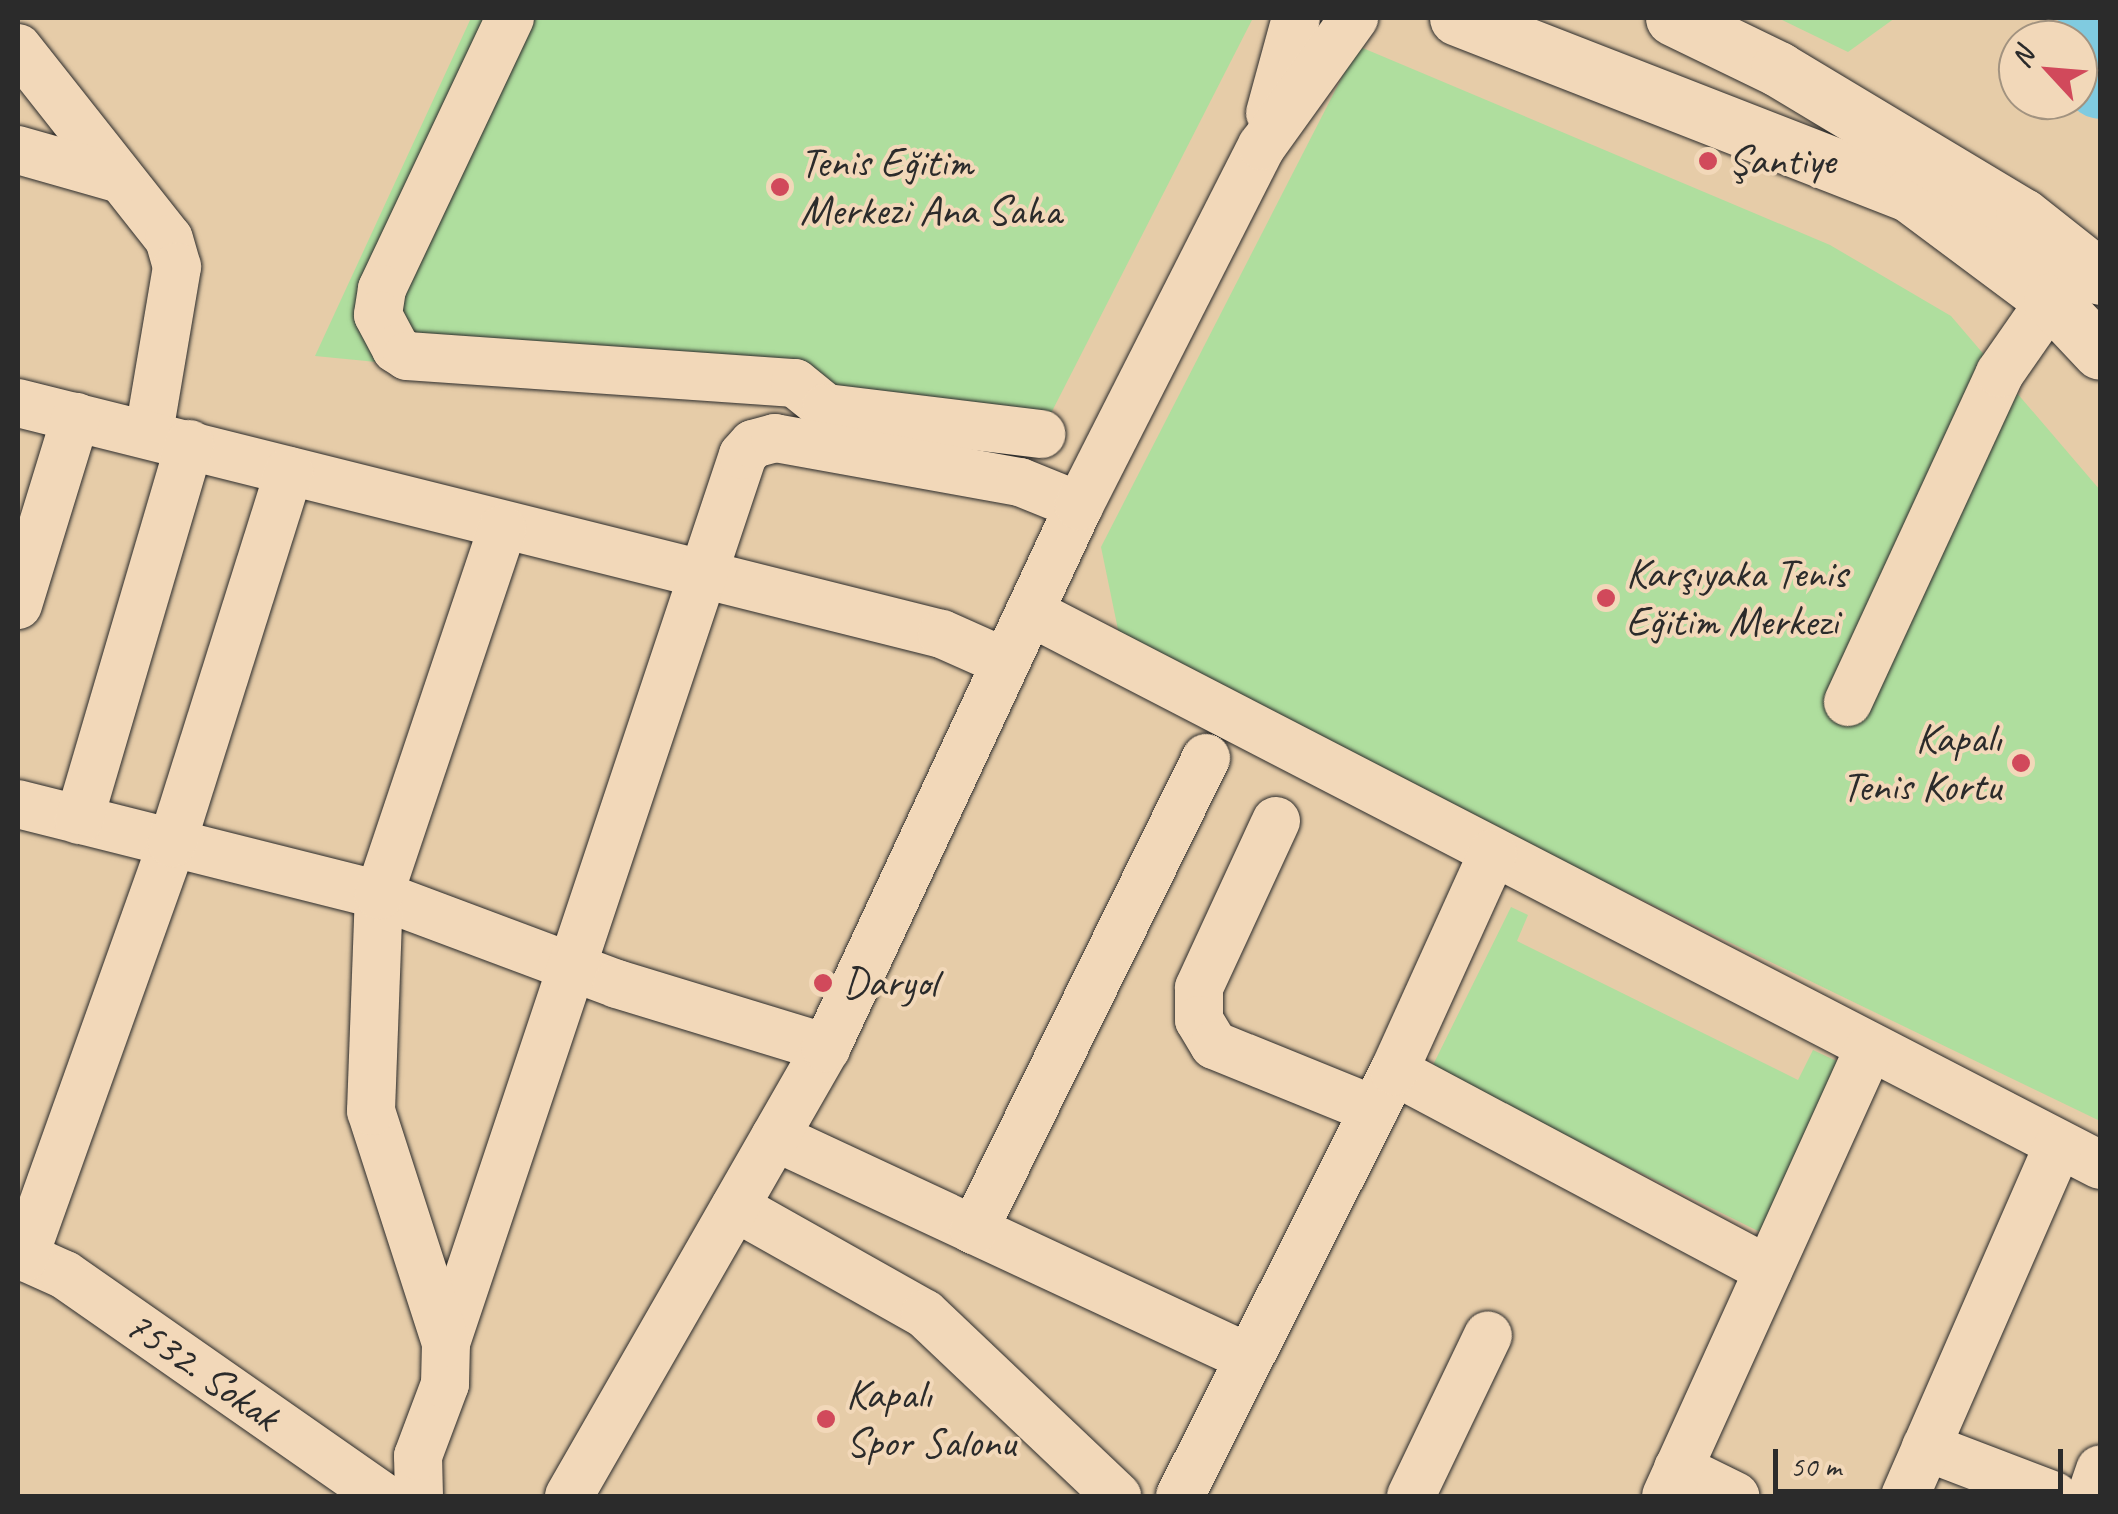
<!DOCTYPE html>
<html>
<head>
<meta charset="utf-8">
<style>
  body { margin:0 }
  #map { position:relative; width:2118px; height:1514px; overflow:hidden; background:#e6cca8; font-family:Caveat,sans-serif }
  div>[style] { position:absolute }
  .green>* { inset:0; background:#afde9e }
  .river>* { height:70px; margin:-35px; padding:0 35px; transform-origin:35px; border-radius:35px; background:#80cbe0 }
  .roads { filter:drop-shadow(0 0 2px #2b2b2b) drop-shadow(0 0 2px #2b2b2b) }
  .minor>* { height:48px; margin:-24px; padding:0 24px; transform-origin:24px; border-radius:24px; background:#f2d8b9 }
  .major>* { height:55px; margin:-27.5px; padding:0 27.5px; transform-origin:27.5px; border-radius:27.5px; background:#f2d8b9 }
  .dots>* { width:28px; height:28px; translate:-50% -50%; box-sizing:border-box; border:5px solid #f2d8b9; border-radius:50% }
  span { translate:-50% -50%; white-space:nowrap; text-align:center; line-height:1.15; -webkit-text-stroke:8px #f2d8b9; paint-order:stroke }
  .poi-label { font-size:42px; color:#2b2b2b }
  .left { translate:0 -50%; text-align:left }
  .right { translate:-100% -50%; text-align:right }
  .street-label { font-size:42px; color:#2b2b2b }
  .frame { position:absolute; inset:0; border:20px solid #2b2b2b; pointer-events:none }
  .north { position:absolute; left:1998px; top:20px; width:100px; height:100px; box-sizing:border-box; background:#f2d8b9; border:2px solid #a29380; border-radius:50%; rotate:296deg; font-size:28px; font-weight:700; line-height:40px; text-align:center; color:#2b2b2b }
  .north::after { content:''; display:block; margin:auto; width:35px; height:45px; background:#d1495b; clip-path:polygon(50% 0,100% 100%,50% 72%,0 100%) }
  .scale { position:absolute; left:1773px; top:1449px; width:290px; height:45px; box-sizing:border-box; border:5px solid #2b2b2b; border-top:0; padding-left:12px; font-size:30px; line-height:35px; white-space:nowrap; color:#2b2b2b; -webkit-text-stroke:8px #f2d8b9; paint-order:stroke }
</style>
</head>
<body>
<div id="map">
  <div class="green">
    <div style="clip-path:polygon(471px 18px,1253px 18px,1044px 427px,315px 356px)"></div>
    <div style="clip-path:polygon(1778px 18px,1895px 18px,1848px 52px)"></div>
    <div style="clip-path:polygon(1358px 46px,1830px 245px,1951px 316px,2100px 490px,2100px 1121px,1122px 649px,1101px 547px)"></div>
    <div style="clip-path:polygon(1511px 907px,1528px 915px,1517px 941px,1798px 1080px,1813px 1050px,1843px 1064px,1760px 1232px,1431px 1069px)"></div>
  </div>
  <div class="river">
    <div style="left:2078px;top:49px;width:41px;rotate:57.8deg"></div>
  </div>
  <div class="roads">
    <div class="minor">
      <div style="left:510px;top:18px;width:300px;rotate:115.3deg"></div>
      <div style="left:382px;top:289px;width:26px;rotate:99deg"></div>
      <div style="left:378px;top:315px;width:38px;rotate:62deg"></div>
      <div style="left:396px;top:349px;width:13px;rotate:32deg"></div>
      <div style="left:407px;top:356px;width:389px;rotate:4deg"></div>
      <div style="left:795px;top:383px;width:40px;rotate:39deg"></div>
      <div style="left:826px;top:408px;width:217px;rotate:6.9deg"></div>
      <div style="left:18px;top:48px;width:243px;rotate:51.7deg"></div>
      <div style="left:169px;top:239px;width:29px;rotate:74deg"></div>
      <div style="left:177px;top:267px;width:168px;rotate:99.6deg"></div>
      <div style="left:1270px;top:113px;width:98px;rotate:-74.7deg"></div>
      <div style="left:18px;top:150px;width:106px;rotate:15.9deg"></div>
      <div style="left:18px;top:403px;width:952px;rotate:14.04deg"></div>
      <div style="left:942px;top:634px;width:69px;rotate:24deg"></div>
      <div style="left:18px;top:605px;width:197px;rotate:-72.9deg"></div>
      <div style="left:1030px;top:612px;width:1204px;rotate:27.33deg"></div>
      <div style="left:1848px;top:702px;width:362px;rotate:-65.2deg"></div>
      <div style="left:2000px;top:373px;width:89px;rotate:-55.1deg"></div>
      <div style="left:18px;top:804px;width:372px;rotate:14.1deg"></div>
      <div style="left:379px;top:895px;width:254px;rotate:20.5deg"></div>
      <div style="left:617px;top:984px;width:219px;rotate:17deg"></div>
      <div style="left:79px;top:820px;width:392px;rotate:-73.6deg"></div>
      <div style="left:1276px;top:821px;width:184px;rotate:114.8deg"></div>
      <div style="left:1199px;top:988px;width:32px;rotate:90deg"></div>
      <div style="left:1199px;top:1020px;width:29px;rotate:59deg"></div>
      <div style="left:1214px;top:1045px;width:173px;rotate:22.1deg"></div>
      <div style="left:1394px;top:1071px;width:424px;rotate:28deg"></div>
      <div style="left:775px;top:1137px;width:523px;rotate:25deg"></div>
      <div style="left:735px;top:1207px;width:218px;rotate:29.4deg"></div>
      <div style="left:925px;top:1314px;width:265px;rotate:43.5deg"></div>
      <div style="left:974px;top:1230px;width:526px;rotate:-63.82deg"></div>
      <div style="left:18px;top:1254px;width:51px;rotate:24.1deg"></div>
      <div style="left:65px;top:1275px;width:386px;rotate:34.9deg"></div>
      <div style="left:24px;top:1257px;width:440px;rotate:-70.3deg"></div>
      <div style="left:172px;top:843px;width:390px;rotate:-72.5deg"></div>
      <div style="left:446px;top:1343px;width:936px;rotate:-71.51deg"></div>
      <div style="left:743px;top:455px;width:15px;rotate:-48deg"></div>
      <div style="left:753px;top:444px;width:23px;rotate:-15deg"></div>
      <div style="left:775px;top:438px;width:249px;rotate:10.2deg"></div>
      <div style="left:1020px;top:482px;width:64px;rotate:22.1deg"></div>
      <div style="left:1926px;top:1447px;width:137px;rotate:20.9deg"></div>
      <div style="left:1678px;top:1468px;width:64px;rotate:26.2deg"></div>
      <div style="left:419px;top:1496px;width:40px;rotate:-91.4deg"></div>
      <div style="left:418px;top:1456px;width:77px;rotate:-69.4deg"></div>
      <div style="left:445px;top:1384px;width:41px;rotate:-88.6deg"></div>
      <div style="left:446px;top:1343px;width:244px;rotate:-107.9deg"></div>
      <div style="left:371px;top:1111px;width:216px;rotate:-87.9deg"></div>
      <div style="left:379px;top:895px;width:386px;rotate:-71.4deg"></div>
      <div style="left:569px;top:1496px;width:516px;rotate:-60.16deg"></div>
      <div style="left:826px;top:1048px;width:598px;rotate:-64.98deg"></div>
      <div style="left:1079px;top:506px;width:404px;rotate:-63.1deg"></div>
      <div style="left:1262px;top:146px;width:158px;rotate:-54.3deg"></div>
      <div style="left:1180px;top:1496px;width:476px;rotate:-63.3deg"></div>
      <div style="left:1394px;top:1071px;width:239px;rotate:-65.6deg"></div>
      <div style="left:1411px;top:1496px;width:178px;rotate:-64.4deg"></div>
      <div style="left:1666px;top:1496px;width:490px;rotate:-65.6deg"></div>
      <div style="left:1905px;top:1496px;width:380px;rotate:-66.4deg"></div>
      <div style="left:2091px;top:1496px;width:28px;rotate:-71deg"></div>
    </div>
    <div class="major">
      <div style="left:1457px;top:18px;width:486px;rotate:21.3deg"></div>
      <div style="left:1910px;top:195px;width:176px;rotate:36.7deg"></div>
      <div style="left:2051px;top:300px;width:71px;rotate:46.7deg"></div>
      <div style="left:1673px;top:18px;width:117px;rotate:25.9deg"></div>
      <div style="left:1778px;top:69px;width:286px;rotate:31deg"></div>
      <div style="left:2023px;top:216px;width:98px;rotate:38.4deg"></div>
    </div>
  </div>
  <div class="dots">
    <div style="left:1708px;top:161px;background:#d1495b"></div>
    <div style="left:780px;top:187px;background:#d1495b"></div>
    <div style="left:1606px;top:598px;background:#d1495b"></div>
    <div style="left:2021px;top:763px;background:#d1495b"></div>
    <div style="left:823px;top:983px;background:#d1495b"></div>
    <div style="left:826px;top:1419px;background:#d1495b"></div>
  </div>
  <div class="poi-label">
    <span class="left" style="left:1728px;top:161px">Şantiye</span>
    <span class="left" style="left:800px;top:187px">Tenis Eğitim<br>Merkezi Ana Saha</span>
    <span class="left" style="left:1626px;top:598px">Karşıyaka Tenis<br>Eğitim Merkezi</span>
    <span class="right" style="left:2001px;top:763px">Kapalı<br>Tenis Kortu</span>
    <span class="left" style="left:843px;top:983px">Daryol</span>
    <span class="left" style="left:846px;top:1419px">Kapalı<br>Spor Salonu</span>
  </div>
  <div class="street-label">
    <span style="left:202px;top:1371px;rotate:35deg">7532. Sokak</span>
  </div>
  <div class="frame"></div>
  <div class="north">N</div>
  <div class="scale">50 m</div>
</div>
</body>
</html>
